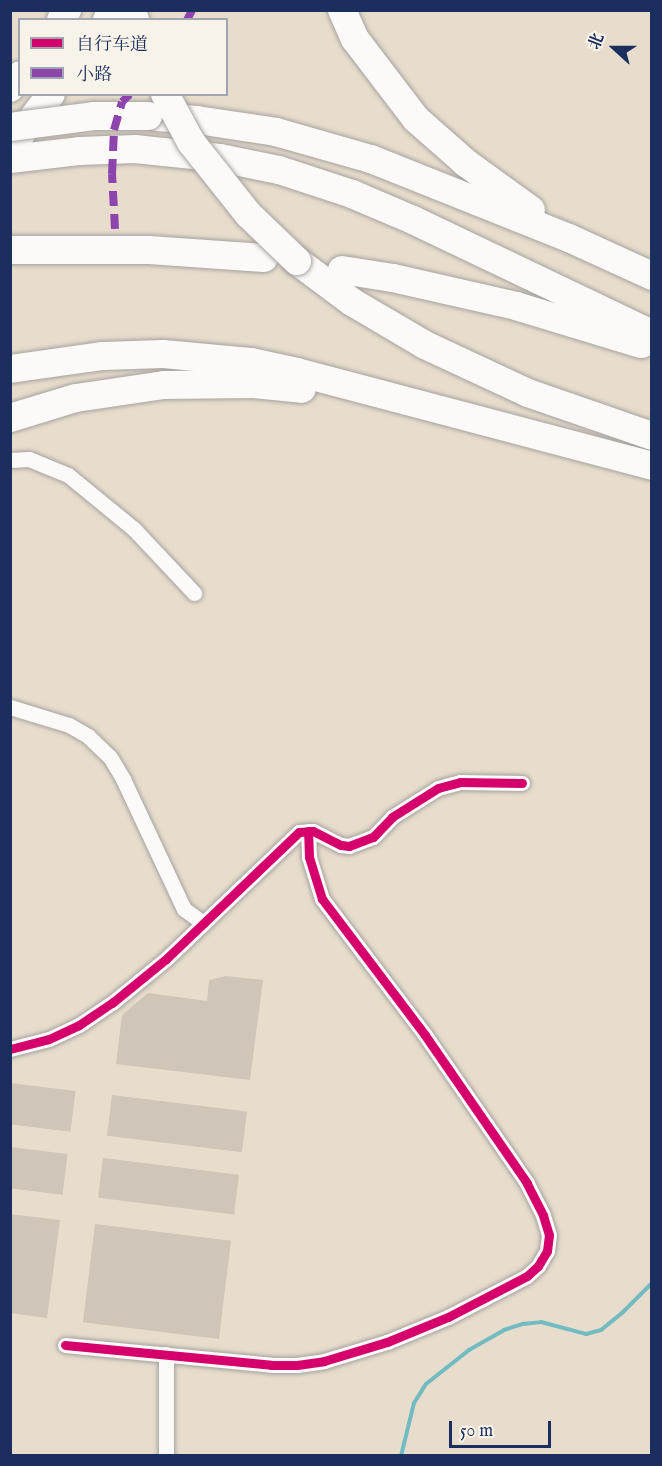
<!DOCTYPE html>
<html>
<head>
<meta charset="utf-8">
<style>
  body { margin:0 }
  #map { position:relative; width:662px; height:1466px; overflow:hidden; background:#e8ddcd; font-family:"IM FELL English","Noto Serif SC",serif }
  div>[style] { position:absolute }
  .stream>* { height:4px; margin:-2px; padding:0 2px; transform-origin:2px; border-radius:2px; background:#72bcc1 }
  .building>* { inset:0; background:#cfc5b8; transform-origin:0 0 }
  .roads { filter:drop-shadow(0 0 2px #a5a29f) drop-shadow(0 0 2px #a5a29f) }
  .street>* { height:15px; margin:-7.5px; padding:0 7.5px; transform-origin:7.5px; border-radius:7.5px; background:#fcfaf8 }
  .highway>* { height:28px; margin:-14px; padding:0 14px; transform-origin:14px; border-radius:14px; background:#fcfaf8 }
  .bridges { filter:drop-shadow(0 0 2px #a5a29f) drop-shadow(0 0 2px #a5a29f) }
  .highway-bridge>* { height:28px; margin:-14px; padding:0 14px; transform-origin:14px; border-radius:14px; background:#fcfaf8 }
  .quiet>* { height:8px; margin-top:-4px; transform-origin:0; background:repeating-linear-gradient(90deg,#8e44ad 0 15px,transparent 0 23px) }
  .cycleway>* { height:9px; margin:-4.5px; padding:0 4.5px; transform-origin:4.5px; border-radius:4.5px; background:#d6006c }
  span { translate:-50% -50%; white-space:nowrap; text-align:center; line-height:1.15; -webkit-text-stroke:4.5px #f7f3e8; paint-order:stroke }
  .frame { position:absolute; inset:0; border:12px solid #1b2f5e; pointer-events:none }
  .legend { position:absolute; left:18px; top:18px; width:210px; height:78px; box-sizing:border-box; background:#f7f3e8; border:2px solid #9fa5b1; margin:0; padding:8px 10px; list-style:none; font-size:18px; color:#1b2f5e }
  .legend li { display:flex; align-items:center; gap:12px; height:30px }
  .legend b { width:30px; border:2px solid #9fa5b1 }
  .north { position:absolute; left:584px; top:18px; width:60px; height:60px; -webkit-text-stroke:4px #f7f3e8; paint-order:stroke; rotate:291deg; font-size:16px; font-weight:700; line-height:24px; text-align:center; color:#1b2f5e }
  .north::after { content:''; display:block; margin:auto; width:21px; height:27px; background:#1b2f5e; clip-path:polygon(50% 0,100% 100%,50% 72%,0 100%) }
  .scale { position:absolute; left:449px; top:1421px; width:102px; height:27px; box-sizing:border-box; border:3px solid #1b2f5e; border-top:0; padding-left:8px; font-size:18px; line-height:21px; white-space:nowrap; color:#1b2f5e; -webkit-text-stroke:4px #f7f3e8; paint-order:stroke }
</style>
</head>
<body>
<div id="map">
  <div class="stream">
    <div style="left:401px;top:1456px;width:55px;rotate:-76.2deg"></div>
    <div style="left:414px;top:1403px;width:22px;rotate:-58deg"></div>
    <div style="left:426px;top:1384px;width:55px;rotate:-38.3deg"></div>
    <div style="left:469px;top:1350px;width:40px;rotate:-29.7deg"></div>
    <div style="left:504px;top:1330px;width:20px;rotate:-18deg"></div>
    <div style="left:523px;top:1324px;width:18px;rotate:-6deg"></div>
    <div style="left:541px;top:1322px;width:47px;rotate:14.9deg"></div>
    <div style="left:586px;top:1334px;width:16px;rotate:-15deg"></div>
    <div style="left:601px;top:1330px;width:28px;rotate:-39deg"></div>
    <div style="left:623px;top:1312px;width:41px;rotate:-45deg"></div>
  </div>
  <div class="building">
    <div style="clip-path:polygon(226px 976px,263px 980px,250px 1080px,116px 1064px,122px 1015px,148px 993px,207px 1001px,209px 980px)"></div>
    <div style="left:10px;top:1083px;width:66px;height:41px;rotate:7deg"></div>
    <div style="left:112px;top:1095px;width:136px;height:41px;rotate:7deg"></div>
    <div style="left:10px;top:1147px;width:58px;height:41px;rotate:7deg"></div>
    <div style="left:103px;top:1158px;width:137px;height:40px;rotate:7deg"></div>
    <div style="clip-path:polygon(10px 1214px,60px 1220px,47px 1318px,10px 1313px)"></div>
    <div style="left:95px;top:1224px;width:137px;height:99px;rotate:7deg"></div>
  </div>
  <div class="roads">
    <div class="street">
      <div style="left:10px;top:460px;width:19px;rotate:-3deg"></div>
      <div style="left:29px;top:459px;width:42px;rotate:22.3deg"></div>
      <div style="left:68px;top:475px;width:85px;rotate:39.3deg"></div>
      <div style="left:134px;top:529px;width:88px;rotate:46.8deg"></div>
      <div style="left:10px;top:707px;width:62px;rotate:17deg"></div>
      <div style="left:69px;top:725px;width:22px;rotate:30deg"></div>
      <div style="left:88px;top:736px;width:30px;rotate:44deg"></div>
      <div style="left:110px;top:757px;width:26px;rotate:59deg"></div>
      <div style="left:123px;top:779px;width:144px;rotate:64.9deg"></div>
      <div style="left:184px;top:909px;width:24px;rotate:36deg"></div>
      <div style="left:10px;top:1049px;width:40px;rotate:-14.4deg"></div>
      <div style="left:49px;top:1039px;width:33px;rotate:-25deg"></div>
      <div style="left:79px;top:1025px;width:40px;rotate:-34deg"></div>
      <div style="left:112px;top:1003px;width:70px;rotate:-39.2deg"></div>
      <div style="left:166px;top:959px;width:184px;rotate:-43.7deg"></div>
      <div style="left:299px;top:832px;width:14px;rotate:-4deg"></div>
      <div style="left:313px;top:831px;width:31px;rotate:27deg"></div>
      <div style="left:341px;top:845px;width:8px;rotate:7deg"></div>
      <div style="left:349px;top:846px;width:26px;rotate:-21deg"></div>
      <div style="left:373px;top:837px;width:28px;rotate:-46deg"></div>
      <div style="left:392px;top:817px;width:54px;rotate:-32.2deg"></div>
      <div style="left:438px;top:788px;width:23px;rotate:-15deg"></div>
      <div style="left:460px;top:782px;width:62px;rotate:0.9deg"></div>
      <div style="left:65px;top:1345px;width:207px;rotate:5.5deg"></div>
      <div style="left:271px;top:1365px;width:26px"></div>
      <div style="left:297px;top:1365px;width:27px;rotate:-8deg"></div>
      <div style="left:324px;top:1361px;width:66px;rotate:-16.8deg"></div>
      <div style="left:387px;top:1342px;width:66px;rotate:-22.3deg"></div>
      <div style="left:448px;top:1317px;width:89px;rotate:-27.4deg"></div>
      <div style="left:527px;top:1276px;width:15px;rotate:-42deg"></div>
      <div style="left:538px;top:1266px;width:17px;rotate:-59deg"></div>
      <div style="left:547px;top:1251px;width:16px;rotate:-83deg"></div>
      <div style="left:549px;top:1235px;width:21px;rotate:-107deg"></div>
      <div style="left:543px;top:1215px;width:36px;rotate:-117deg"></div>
      <div style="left:527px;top:1183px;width:180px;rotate:-124.6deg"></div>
      <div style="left:425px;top:1035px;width:171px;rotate:-127.1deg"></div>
      <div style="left:322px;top:899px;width:44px;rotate:-107.2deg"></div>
      <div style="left:309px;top:857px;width:26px;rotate:-92deg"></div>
      <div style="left:166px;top:1456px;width:102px;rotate:-90deg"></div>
    </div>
    <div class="highway">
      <div style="left:132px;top:10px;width:10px;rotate:73deg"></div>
      <div style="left:342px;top:10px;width:32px;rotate:66deg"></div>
      <div style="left:355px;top:39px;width:101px;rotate:52.7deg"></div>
      <div style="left:416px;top:119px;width:67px;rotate:41.3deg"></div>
      <div style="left:466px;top:163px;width:80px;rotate:35.9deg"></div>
      <div style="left:61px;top:20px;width:12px;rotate:-59deg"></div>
      <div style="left:107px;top:20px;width:12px;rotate:-59deg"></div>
      <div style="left:10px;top:88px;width:16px;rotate:-52deg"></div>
      <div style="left:157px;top:117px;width:40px;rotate:4.3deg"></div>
      <div style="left:197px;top:120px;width:80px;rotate:8.6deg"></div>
      <div style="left:276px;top:132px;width:99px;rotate:15.9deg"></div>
      <div style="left:371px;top:159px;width:213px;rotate:21.8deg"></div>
      <div style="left:569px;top:238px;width:91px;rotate:24.6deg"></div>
      <div style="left:17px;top:139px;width:56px;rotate:-52.9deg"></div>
      <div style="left:10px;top:159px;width:69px;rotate:-6.6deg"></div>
      <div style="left:79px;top:151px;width:56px;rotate:-2deg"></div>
      <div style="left:135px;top:149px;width:85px;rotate:6deg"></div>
      <div style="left:220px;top:158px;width:60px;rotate:11.5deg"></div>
      <div style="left:279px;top:170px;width:77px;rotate:18.2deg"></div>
      <div style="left:352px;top:194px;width:66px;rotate:23.1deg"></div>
      <div style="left:413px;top:220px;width:265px;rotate:25.5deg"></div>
      <div style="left:10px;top:250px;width:139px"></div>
      <div style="left:149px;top:250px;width:115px;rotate:4deg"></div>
      <div style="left:297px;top:261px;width:69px;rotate:36.7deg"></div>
      <div style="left:352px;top:302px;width:85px;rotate:30.5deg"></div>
      <div style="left:425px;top:345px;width:114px;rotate:25deg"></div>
      <div style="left:528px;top:393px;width:131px;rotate:19.1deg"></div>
      <div style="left:342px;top:270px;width:52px;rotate:8.9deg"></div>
      <div style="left:393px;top:278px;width:126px;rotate:12.8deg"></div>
      <div style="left:516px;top:306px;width:131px;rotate:16.9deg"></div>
      <div style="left:10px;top:369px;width:94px;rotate:-8deg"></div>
      <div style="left:103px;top:356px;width:60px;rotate:-1.9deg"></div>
      <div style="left:163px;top:354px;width:88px;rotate:5.2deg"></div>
      <div style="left:251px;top:362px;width:47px;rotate:12.3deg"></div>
      <div style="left:297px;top:372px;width:367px;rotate:14.8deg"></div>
      <div style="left:10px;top:418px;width:69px;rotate:-16.9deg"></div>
      <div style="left:76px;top:398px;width:89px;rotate:-8.4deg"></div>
      <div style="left:164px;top:385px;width:90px;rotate:-0.6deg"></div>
      <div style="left:254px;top:384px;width:48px;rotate:5.9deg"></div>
    </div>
  </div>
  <div class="bridges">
    <div class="highway-bridge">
      <div style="left:165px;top:94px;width:55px;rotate:61.6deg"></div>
      <div style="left:191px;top:142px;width:92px;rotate:51.6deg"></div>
      <div style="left:248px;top:214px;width:68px;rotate:43.8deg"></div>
      <div style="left:10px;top:127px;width:84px;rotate:-7.5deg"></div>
      <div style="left:93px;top:116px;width:55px"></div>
    </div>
  </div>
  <div class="quiet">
    <div style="left:187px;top:20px;width:11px;rotate:-63deg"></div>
    <div style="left:115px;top:229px;width:55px;rotate:-93.1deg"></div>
    <div style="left:112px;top:174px;width:44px;rotate:-87.4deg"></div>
    <div style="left:114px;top:130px;width:29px;rotate:-74deg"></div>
    <div style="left:122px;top:102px;width:11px;rotate:-45deg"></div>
  </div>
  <div class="cycleway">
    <div style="left:10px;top:1049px;width:40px;rotate:-14.4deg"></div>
    <div style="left:49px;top:1039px;width:33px;rotate:-25deg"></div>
    <div style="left:79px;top:1025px;width:40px;rotate:-34deg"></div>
    <div style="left:112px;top:1003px;width:70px;rotate:-39.2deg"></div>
    <div style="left:166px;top:959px;width:184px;rotate:-43.7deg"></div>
    <div style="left:299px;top:832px;width:14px;rotate:-4deg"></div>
    <div style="left:313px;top:831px;width:31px;rotate:27deg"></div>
    <div style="left:341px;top:845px;width:8px;rotate:7deg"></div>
    <div style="left:349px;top:846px;width:26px;rotate:-21deg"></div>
    <div style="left:373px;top:837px;width:28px;rotate:-46deg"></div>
    <div style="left:392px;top:817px;width:54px;rotate:-32.2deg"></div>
    <div style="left:438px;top:788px;width:23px;rotate:-15deg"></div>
    <div style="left:460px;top:782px;width:62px;rotate:0.9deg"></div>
    <div style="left:65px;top:1345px;width:207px;rotate:5.5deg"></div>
    <div style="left:271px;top:1365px;width:26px"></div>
    <div style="left:297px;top:1365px;width:27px;rotate:-8deg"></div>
    <div style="left:324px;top:1361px;width:66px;rotate:-16.8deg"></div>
    <div style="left:387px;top:1342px;width:66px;rotate:-22.3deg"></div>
    <div style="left:448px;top:1317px;width:89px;rotate:-27.4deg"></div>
    <div style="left:527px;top:1276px;width:15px;rotate:-42deg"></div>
    <div style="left:538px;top:1266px;width:17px;rotate:-59deg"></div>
    <div style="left:547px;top:1251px;width:16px;rotate:-83deg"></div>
    <div style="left:549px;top:1235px;width:21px;rotate:-107deg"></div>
    <div style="left:543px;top:1215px;width:36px;rotate:-117deg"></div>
    <div style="left:527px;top:1183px;width:180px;rotate:-124.6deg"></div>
    <div style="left:425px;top:1035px;width:171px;rotate:-127.1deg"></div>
    <div style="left:322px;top:899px;width:44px;rotate:-107.2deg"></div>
    <div style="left:309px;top:857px;width:26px;rotate:-92deg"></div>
  </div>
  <div class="frame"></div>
  <ul class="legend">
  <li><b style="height:8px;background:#d6006c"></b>自行车道</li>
  <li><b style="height:8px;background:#8e44ad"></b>小路</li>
  </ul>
  <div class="north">北</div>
  <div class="scale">50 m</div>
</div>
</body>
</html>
